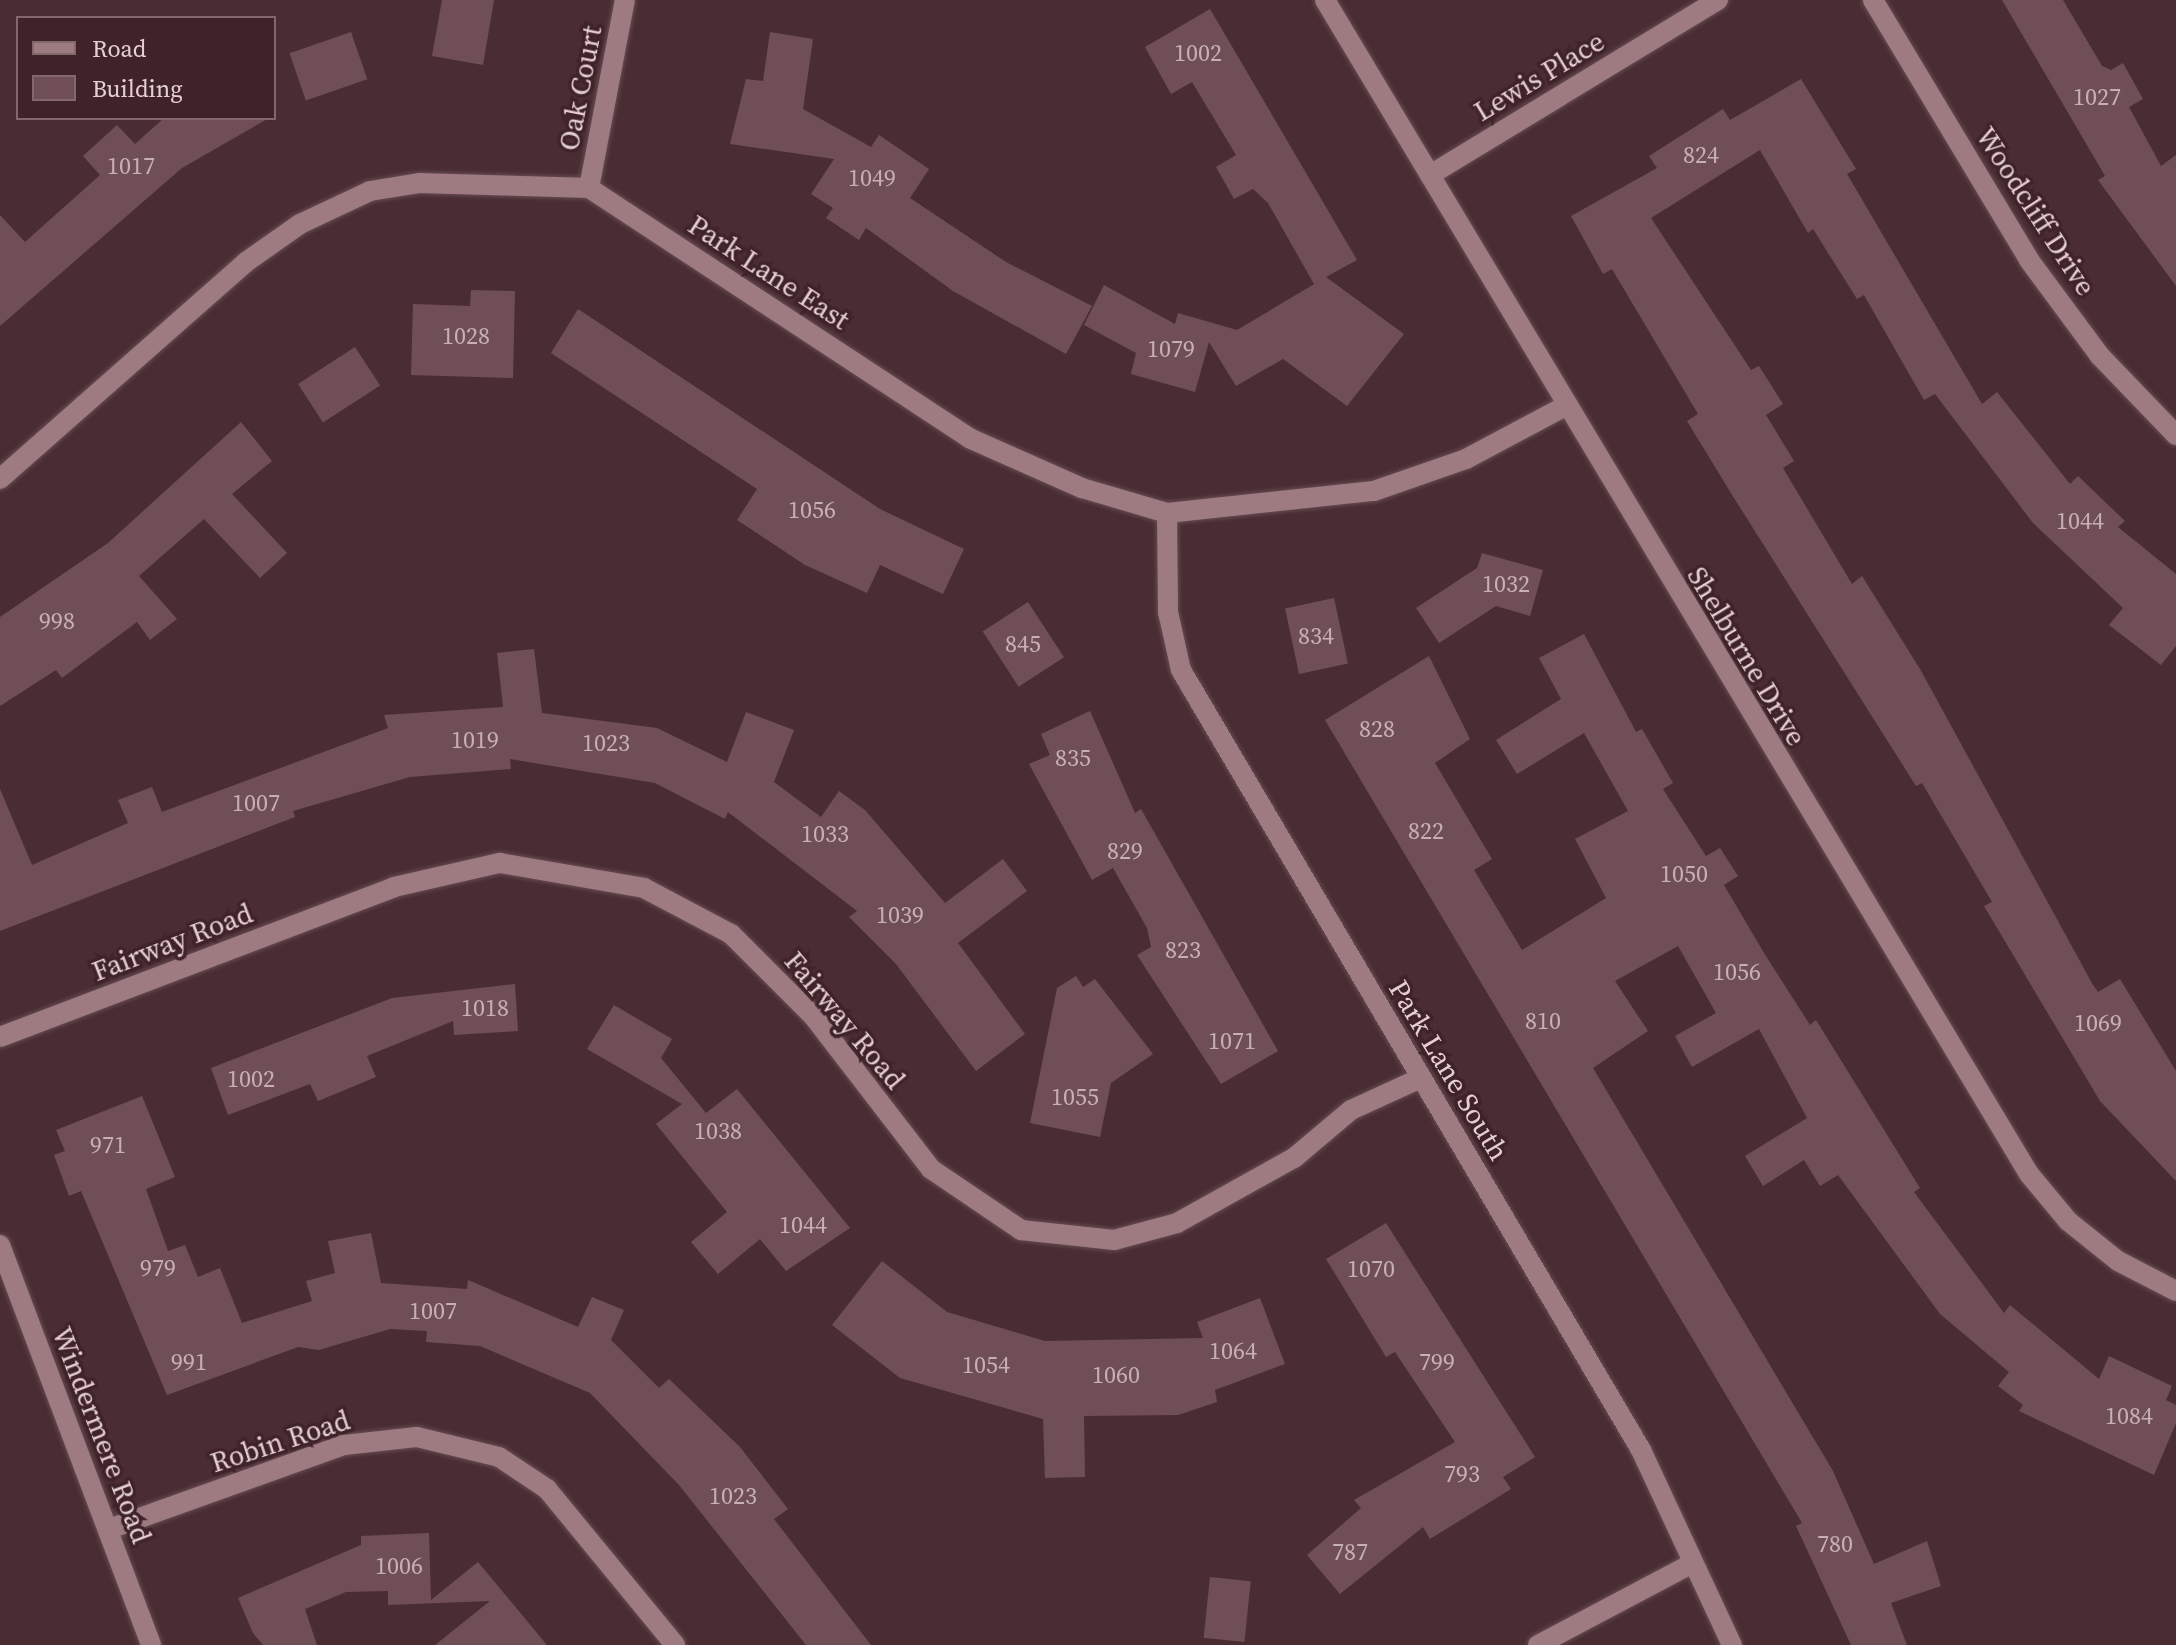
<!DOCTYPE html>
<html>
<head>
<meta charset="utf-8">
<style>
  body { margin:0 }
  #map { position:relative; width:2176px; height:1645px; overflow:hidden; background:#4a2d33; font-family:"Source Serif 4",serif }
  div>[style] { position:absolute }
  .building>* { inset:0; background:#6f4f55; transform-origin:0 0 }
  .roads { filter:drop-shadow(0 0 2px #654c52) drop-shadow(0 0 2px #654c52) }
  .minor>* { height:20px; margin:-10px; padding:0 10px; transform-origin:10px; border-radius:10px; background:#9e7a81 }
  span { translate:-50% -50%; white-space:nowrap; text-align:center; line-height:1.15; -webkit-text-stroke:7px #3f2329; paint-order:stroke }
  .number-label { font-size:24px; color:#c7b0b4 }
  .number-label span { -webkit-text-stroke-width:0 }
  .street-label { font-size:28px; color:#e4d0d4 }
  .legend { position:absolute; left:16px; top:16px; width:260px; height:104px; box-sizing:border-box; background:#3f2329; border:2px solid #81686d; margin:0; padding:10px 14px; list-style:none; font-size:24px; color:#e4d0d4 }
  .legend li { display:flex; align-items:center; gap:16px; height:40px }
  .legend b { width:40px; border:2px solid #81686d }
</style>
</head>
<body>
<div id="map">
  <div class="building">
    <div style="clip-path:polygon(442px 0,494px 0,483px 65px,432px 56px)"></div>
    <div style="clip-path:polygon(2002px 0,2063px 0,2102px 66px,2111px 70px,2123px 63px,2143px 99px,2129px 107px,2161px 166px,2176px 155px,2176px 286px,2098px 180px,2105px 176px)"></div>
    <div style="clip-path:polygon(1210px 9px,1357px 260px,1326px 277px,1404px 334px,1347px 406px,1283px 359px,1236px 386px,1209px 342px,1195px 392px,1131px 374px,1136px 353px,1084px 325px,1104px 285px,1175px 324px,1178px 313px,1237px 330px,1321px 280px,1314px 284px,1268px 203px,1253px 189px,1234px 199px,1216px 167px,1236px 155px,1192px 82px,1171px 94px,1145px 47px)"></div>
    <div style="left:351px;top:32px;width:50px;height:65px;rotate:71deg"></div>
    <div style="clip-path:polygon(770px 32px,813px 39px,803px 109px,871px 147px,879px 135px,929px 169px,910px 198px,1006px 262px,1092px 306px,1066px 354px,953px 291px,866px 228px,859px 240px,826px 218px,833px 208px,811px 194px,834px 159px,730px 144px,746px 79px,763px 81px)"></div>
    <div style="clip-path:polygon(1801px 79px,1856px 169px,1847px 174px,1982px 404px,1997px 392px,2070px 484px,2078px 476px,2125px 521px,2118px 527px,2176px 574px,2176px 646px,2161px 665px,2109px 625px,2123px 608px,2033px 523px,1935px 394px,1924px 400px,1864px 295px,1857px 299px,1813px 229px,1808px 233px,1760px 150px,1651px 218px,1751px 370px,1759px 366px,1783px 404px,1766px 415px,1794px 461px,1783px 468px,1852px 584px,1862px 576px,1920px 669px,2093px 985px,2098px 992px,2120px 979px,2176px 1071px,2176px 1181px,2100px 1101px,1984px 906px,1992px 902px,1922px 783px,1916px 786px,1734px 498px,1687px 421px,1698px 414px,1612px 269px,1603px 274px,1571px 216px,1657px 168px,1649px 156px,1723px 109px,1730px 120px)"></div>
    <div style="clip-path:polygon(164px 118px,269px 118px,182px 168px,0 326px,0 215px,25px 242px,100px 175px,83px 156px,117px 125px,135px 144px)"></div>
    <div style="clip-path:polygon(471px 290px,515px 291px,513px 378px,411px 375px,413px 304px,470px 306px)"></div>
    <div style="clip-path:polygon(578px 309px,880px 509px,964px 549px,943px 594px,880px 565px,867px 593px,805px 565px,737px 520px,757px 489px,551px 353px)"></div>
    <div style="left:355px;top:347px;width:46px;height:68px;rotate:57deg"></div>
    <div style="clip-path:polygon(241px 422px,272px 461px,232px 494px,287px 553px,260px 578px,204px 519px,139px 576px,177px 619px,150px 640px,137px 622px,62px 678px,56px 670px,0 706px,0 617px,108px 543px)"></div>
    <div style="clip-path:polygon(1482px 553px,1543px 570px,1530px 616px,1496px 606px,1439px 643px,1416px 608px,1477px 568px)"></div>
    <div style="left:1334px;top:598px;width:67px;height:50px;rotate:78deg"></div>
    <div style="left:1028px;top:602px;width:66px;height:54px;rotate:57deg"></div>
    <div style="clip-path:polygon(1584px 634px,1636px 732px,1642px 729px,1673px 783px,1663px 789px,1706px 856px,1720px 848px,1738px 876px,1724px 885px,1764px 953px,1810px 1025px,1816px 1020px,1920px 1188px,1914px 1192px,2004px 1313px,2010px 1305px,2099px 1379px,2109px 1356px,2172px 1386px,2166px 1400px,2176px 1405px,2176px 1423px,2154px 1475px,2019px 1411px,2023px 1405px,1998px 1386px,2009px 1372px,1940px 1314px,1838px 1175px,1820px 1186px,1804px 1160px,1763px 1186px,1745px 1156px,1807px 1118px,1759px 1029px,1692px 1067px,1675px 1036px,1716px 1013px,1678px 946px,1615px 981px,1648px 1031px,1593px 1068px,1833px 1471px,1874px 1564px,1927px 1541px,1941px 1586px,1891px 1603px,1907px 1645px,1851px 1645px,1796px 1526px,1802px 1523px,1325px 720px,1429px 656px,1470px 739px,1435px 763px,1492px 859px,1474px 870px,1522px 950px,1606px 898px,1575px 839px,1628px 811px,1584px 733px,1517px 774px,1496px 740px,1561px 699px,1539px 658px)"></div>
    <div style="clip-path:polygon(534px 649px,542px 713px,657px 728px,727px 762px,746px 712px,794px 730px,774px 782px,821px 817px,839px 791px,865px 810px,945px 903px,1003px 859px,1027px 891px,958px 943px,1025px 1034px,976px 1071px,896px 964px,849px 917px,857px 911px,728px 812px,725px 819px,655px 783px,510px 759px,511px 769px,410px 777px,293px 811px,295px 817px,0 931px,0 789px,32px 865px,128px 823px,118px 800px,152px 787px,162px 812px,388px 728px,384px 715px,503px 707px,497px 653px)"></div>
    <div style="clip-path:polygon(1090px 711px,1135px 813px,1141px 809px,1278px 1051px,1221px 1084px,1137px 955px,1151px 947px,1147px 928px,1113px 868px,1092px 880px,1029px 764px,1050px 755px,1041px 734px)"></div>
    <div style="clip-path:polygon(1076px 976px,1083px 987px,1095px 979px,1153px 1054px,1111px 1083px,1100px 1137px,1030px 1123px,1057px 988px)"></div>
    <div style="clip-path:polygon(515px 984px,518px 1031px,454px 1035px,453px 1021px,367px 1056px,376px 1077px,318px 1101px,310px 1084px,228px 1115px,211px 1068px,392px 998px)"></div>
    <div style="clip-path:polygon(614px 1005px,672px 1039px,661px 1058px,706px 1113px,737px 1089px,850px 1228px,786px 1271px,760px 1239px,718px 1274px,691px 1242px,727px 1212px,656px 1124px,682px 1104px,587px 1049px)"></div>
    <div style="clip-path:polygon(142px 1096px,175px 1177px,146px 1189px,168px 1251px,185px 1245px,198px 1277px,220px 1268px,242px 1323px,312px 1301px,306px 1281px,335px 1273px,328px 1241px,371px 1233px,381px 1283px,467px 1289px,468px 1280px,578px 1327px,592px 1297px,624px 1310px,611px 1340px,659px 1388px,669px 1379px,740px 1447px,788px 1509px,774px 1519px,871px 1645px,806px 1645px,679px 1485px,590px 1393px,480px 1346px,426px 1342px,427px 1331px,390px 1329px,319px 1350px,298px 1347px,167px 1395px,81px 1191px,69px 1196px,54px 1155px,65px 1151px,56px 1130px)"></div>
    <div style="clip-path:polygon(1386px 1223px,1535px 1457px,1503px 1477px,1511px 1489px,1430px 1539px,1423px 1527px,1340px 1594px,1307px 1555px,1361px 1508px,1354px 1500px,1455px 1442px,1395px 1352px,1386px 1357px,1326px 1259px)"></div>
    <div style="clip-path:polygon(882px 1261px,947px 1312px,1045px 1341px,1203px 1338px,1197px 1322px,1260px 1298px,1285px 1364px,1215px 1390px,1217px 1402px,1178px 1415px,1084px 1416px,1085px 1477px,1045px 1478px,1043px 1419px,900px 1378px,832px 1325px)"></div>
    <div style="clip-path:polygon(429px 1533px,431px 1600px,478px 1562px,547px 1645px,435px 1645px,490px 1601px,388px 1605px,388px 1591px,346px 1592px,305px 1609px,317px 1645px,263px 1645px,253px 1633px,238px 1598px,361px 1545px,361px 1536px)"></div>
    <div style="left:1210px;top:1577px;width:41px;height:61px;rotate:6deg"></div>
  </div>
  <div class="roads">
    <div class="minor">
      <div style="left:1325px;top:0;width:1369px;rotate:59.05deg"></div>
      <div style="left:2029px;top:1174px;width:61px;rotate:50.3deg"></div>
      <div style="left:2068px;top:1221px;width:64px;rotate:38.7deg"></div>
      <div style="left:2118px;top:1261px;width:65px;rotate:27.3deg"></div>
      <div style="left:1873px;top:0;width:303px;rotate:59deg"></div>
      <div style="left:2029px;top:260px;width:119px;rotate:53.5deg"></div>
      <div style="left:2100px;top:356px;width:110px;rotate:46.1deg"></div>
      <div style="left:1430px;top:175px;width:337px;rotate:-31.3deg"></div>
      <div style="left:589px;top:188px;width:191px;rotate:-79.2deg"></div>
      <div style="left:0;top:479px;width:328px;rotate:-41.4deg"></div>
      <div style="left:246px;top:262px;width:66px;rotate:-35.1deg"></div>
      <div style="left:300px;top:224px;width:77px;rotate:-25.2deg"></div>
      <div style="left:370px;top:191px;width:51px;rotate:-9.1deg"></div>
      <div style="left:420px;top:183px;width:169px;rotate:1.7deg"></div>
      <div style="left:589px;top:188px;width:455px;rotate:33.3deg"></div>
      <div style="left:969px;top:438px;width:124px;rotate:23.9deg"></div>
      <div style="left:1082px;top:488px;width:89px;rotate:16.4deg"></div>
      <div style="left:1167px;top:513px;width:208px;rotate:-6.1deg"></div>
      <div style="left:1374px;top:491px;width:97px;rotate:-19.2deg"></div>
      <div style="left:1466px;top:459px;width:111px;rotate:-28deg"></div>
      <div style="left:1167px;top:513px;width:99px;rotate:89.4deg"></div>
      <div style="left:1168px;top:612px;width:59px;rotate:77.4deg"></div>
      <div style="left:1181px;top:670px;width:906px;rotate:59.47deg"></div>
      <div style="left:1641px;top:1450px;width:215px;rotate:65deg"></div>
      <div style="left:0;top:1037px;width:422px;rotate:-20.8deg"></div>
      <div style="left:394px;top:887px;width:109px;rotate:-12.8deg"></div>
      <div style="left:500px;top:863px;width:146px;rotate:9.8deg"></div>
      <div style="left:644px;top:888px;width:98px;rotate:27.9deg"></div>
      <div style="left:731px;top:934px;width:117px;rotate:45deg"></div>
      <div style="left:814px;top:1017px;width:192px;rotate:52.4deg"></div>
      <div style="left:931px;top:1169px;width:109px;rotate:34.1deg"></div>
      <div style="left:1021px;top:1230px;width:94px;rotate:6.1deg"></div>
      <div style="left:1114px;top:1240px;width:65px;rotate:-15.1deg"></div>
      <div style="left:1177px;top:1223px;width:134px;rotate:-29.1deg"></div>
      <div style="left:1294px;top:1158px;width:75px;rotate:-40.1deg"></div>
      <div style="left:1351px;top:1110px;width:77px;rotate:-24.6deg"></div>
      <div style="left:0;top:1245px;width:428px;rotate:69.3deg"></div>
      <div style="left:109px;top:1529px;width:250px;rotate:-19.7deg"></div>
      <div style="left:344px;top:1445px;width:73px;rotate:-6.3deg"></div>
      <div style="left:417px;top:1437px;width:84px;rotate:13.7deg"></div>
      <div style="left:499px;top:1457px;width:58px;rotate:33.7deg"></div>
      <div style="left:547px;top:1489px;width:202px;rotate:50.6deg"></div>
      <div style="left:1538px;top:1645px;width:171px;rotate:-27.9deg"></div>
    </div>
  </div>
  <div class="number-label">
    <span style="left:1198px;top:53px">1002</span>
    <span style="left:2097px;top:97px">1027</span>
    <span style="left:1701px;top:155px">824</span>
    <span style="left:131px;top:166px">1017</span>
    <span style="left:872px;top:178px">1049</span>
    <span style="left:466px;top:336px">1028</span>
    <span style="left:1171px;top:349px">1079</span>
    <span style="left:812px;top:510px">1056</span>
    <span style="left:2080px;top:521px">1044</span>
    <span style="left:1506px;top:584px">1032</span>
    <span style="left:57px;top:621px">998</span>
    <span style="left:1316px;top:636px">834</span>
    <span style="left:1023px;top:644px">845</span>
    <span style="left:1377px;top:729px">828</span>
    <span style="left:475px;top:740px">1019</span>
    <span style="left:606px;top:743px">1023</span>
    <span style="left:1073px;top:758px">835</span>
    <span style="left:256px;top:803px">1007</span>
    <span style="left:1426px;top:831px">822</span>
    <span style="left:825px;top:834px">1033</span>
    <span style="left:1125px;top:851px">829</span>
    <span style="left:1684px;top:874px">1050</span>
    <span style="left:900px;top:915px">1039</span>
    <span style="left:1183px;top:950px">823</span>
    <span style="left:1737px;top:972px">1056</span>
    <span style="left:485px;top:1008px">1018</span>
    <span style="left:1543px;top:1021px">810</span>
    <span style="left:2098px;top:1023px">1069</span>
    <span style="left:1232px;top:1041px">1071</span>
    <span style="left:251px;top:1079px">1002</span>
    <span style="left:1075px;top:1097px">1055</span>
    <span style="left:718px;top:1131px">1038</span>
    <span style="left:108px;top:1145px">971</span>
    <span style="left:803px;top:1225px">1044</span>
    <span style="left:158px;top:1268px">979</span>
    <span style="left:1371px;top:1269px">1070</span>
    <span style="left:433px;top:1311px">1007</span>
    <span style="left:1233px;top:1351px">1064</span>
    <span style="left:189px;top:1362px">991</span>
    <span style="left:1437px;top:1362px">799</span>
    <span style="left:986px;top:1365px">1054</span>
    <span style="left:1116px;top:1375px">1060</span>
    <span style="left:2129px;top:1416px">1084</span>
    <span style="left:1462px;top:1474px">793</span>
    <span style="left:733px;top:1496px">1023</span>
    <span style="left:1835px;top:1544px">780</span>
    <span style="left:1350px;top:1552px">787</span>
    <span style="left:399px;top:1566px">1006</span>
  </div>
  <div class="street-label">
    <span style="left:1539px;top:76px;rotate:-31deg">Lewis Place</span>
    <span style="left:580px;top:88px;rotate:-79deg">Oak Court</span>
    <span style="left:2036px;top:211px;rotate:57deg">Woodcliff Drive</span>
    <span style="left:769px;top:272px;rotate:33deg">Park Lane East</span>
    <span style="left:1747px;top:656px;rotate:59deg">Shelburne Drive</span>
    <span style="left:172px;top:942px;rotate:-21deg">Fairway Road</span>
    <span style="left:845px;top:1020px;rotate:50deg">Fairway Road</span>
    <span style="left:1449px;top:1070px;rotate:59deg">Park Lane South</span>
    <span style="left:102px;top:1435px;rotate:69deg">Windermere Road</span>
    <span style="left:280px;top:1441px;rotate:-18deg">Robin Road</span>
  </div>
  <ul class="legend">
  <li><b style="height:10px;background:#9e7a81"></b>Road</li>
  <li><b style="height:22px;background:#6f4f55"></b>Building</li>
  </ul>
</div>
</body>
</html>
